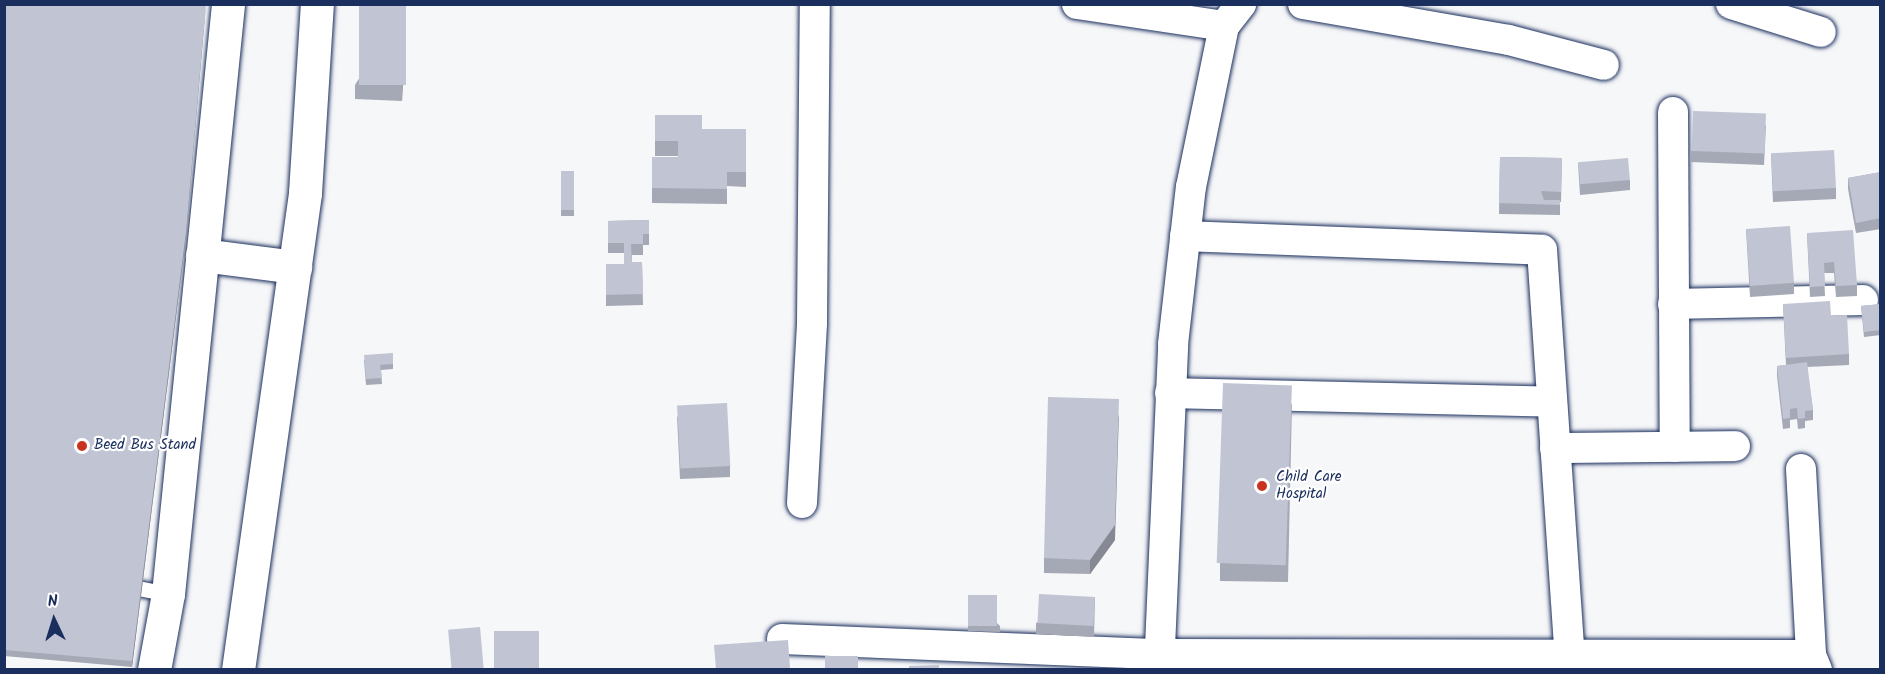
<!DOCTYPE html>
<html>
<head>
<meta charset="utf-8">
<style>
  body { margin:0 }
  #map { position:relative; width:1885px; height:674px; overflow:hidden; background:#f6f7f9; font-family:Kalam,sans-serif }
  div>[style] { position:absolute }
  .roads { filter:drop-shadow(0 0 2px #1b2f5e) drop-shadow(0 0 2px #1b2f5e) }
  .lane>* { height:15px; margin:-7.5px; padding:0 7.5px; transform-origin:7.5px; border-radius:7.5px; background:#fff }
  .street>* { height:30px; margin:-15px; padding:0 15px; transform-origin:15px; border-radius:15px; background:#fff }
  .primary>* { height:33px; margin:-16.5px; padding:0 16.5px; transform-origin:16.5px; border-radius:16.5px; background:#fff }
  .wall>* { inset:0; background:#a5a9b5; transform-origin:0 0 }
  .shaded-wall>* { inset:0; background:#868994 }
  .building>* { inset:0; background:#c0c4d3; transform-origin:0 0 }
  .dots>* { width:16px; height:16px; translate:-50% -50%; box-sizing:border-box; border:3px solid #fff; border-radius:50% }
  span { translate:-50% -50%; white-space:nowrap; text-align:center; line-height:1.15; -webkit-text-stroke:4.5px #fff; paint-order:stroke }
  .poi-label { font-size:15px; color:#1b2f5e }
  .left { translate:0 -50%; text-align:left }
  .frame { position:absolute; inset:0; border:6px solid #1b2f5e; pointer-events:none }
  .north { position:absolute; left:24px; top:590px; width:60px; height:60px; -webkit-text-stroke:4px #fff; paint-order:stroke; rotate:356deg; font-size:16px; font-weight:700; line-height:24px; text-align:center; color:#1b2f5e }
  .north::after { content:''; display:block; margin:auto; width:21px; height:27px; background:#1b2f5e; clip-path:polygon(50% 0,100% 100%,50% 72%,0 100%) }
</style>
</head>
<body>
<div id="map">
  <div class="roads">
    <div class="lane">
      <div style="left:123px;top:585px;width:46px;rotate:11.3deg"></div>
    </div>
    <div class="street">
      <div style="left:1077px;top:4px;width:149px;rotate:8.5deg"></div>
      <div style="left:1303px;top:4px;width:209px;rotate:9.9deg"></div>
      <div style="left:1509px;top:40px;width:98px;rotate:14.7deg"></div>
      <div style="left:1731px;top:4px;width:94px;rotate:17.3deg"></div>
      <div style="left:1673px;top:112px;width:335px;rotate:89.7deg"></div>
      <div style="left:1185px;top:236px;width:357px;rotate:2.2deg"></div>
      <div style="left:1542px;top:250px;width:421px;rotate:86.1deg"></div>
      <div style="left:1673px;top:304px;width:190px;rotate:-1.2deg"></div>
      <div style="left:1170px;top:393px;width:382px;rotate:1.3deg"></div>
      <div style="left:1555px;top:448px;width:180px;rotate:-0.6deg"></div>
      <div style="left:1801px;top:469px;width:186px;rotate:86.9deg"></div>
      <div style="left:1811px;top:655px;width:16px;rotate:68deg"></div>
      <div style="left:802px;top:503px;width:180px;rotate:-86.8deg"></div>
      <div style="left:812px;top:323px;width:319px;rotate:-89.5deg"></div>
      <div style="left:782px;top:639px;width:378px;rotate:2.3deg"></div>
      <div style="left:1160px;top:654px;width:651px;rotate:0.09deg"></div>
      <div style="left:1159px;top:670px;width:326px;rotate:-87.5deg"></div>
      <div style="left:1173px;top:344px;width:158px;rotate:-83.5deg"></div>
      <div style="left:1191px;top:187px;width:164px;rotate:-78.4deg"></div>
      <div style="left:1224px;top:26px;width:28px;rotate:-52deg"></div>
    </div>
    <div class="primary">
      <div style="left:202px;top:255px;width:94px;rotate:7.4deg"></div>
      <div style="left:154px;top:670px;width:77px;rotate:-79.6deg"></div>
      <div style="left:168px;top:594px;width:593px;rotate:-84.19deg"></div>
      <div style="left:238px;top:670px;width:482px;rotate:-82deg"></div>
      <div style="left:305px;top:193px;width:189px;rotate:-86.4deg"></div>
    </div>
  </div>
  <div class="wall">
    <div style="clip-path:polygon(4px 4px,186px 237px,132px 667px,4px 656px)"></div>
    <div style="clip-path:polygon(406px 4px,402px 101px,355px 99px,355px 85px)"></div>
    <div style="clip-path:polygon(655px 115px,702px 129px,746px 129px,746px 187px,727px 186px,727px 204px,652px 203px,652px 157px,678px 157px,678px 156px,655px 156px)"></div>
    <div style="clip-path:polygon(1766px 125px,1764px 165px,1691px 162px,1691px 151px)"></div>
    <div style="clip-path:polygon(1771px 154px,1836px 188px,1836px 199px,1773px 202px)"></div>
    <div style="clip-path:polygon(1500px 157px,1562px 158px,1561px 202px,1560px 202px,1560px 215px,1499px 214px)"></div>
    <div style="clip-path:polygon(1578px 163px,1630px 180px,1630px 190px,1580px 195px)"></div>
    <div style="left:561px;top:171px;width:13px;height:45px"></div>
    <div style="clip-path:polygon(1881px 172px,1881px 229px,1856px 233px,1848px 189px,1848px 178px)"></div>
    <div style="clip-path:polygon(649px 220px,649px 245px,643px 245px,643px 255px,632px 255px,632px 262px,642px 262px,643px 305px,606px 306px,606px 264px,624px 264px,624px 253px,608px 253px,608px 221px)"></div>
    <div style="clip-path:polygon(1746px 229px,1794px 283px,1794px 294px,1750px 297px)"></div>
    <div style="clip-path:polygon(1807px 233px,1857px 285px,1857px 296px,1836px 297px,1834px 273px,1824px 273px,1825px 296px,1810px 297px)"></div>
    <div style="clip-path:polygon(1783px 304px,1831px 316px,1849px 354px,1849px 365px,1807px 367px,1813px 410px,1813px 420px,1805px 421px,1805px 428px,1798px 429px,1797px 419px,1790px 420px,1790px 428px,1783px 429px,1777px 376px,1777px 366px,1786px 365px)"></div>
    <div style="clip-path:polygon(1881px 304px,1881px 335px,1864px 337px,1861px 306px)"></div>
    <div style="clip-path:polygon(393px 353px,393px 369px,381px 370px,382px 384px,366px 385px,364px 360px)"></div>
    <div style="clip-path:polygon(1292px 403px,1288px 582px,1220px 581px,1220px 563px)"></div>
    <div style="clip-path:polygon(677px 416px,730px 466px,730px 477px,680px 479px)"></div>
    <div style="clip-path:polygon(1115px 540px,1090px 574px,1044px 573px,1044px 558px)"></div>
    <div style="clip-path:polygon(968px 595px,1000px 626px,1000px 632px,968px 631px)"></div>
    <div style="clip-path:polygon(1095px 597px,1094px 637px,1036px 634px,1036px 623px)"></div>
  </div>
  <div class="shaded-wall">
    <div style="clip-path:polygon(206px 4px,186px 237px,132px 667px,132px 661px)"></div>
    <div style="clip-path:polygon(406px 4px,402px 101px,402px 86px)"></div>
    <div style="clip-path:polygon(1119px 413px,1115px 540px,1090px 574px,1090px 560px)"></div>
  </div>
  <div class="building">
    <div style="clip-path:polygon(4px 4px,206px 4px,186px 232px,132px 661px,4px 650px)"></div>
    <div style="left:359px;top:4px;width:47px;height:81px"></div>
    <div style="left:1693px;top:111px;width:73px;height:40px;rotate:2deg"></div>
    <div style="clip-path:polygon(655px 115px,702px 115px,702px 129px,746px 129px,746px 172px,727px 172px,727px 189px,652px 188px,652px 157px,678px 157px,678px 141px,655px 141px)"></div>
    <div style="left:1834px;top:150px;width:38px;height:63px;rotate:87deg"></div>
    <div style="clip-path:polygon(1500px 157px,1562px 158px,1561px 192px,1541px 191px,1544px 200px,1560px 200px,1560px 205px,1499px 203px)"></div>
    <div style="left:1628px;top:158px;width:22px;height:50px;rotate:85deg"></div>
    <div style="left:561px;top:171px;width:13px;height:39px"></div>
    <div style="clip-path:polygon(1881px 172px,1881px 218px,1856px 223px,1848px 178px)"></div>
    <div style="clip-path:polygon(649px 220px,649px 234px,643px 234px,643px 244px,631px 244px,632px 262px,642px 262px,643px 294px,606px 295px,606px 264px,624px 264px,624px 243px,608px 243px,608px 221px)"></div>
    <div style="left:1790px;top:226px;width:57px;height:44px;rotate:86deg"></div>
    <div style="clip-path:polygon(1853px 230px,1857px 285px,1836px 286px,1834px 262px,1824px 263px,1825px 286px,1810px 287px,1807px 233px)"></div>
    <div style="clip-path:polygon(1830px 301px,1831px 316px,1847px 315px,1849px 354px,1786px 358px,1783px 304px)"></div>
    <div style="clip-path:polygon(1881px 304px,1881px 330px,1864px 332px,1861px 306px)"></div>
    <div style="clip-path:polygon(393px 353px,393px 364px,380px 365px,382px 378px,366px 379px,364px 355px)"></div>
    <div style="clip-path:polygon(1807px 362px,1813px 410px,1805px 411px,1805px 418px,1798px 419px,1797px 408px,1790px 409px,1790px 418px,1783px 419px,1777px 366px)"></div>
    <div style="left:1223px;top:383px;width:69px;height:180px;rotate:2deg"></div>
    <div style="clip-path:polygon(1048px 397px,1119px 399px,1115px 525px,1090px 560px,1044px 558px)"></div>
    <div style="left:727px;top:403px;width:63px;height:50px;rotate:87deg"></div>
    <div style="left:1039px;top:594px;width:56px;height:29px;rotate:3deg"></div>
    <div style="left:968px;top:595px;width:29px;height:31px"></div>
    <div style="left:480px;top:627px;width:42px;height:32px;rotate:85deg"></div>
    <div style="left:494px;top:631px;width:45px;height:38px"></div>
    <div style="clip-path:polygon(788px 640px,790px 669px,716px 669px,714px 645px)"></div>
    <div style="left:858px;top:656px;width:13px;height:33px;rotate:90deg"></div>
    <div style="clip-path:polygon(939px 665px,939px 669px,909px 669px,909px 666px)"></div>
  </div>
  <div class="dots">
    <div style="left:82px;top:446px;background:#c8321e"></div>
    <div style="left:1262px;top:486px;background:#c8321e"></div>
  </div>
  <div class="poi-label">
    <span class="left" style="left:94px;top:446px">Beed Bus Stand</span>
    <span class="left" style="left:1276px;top:486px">Child Care<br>Hospital</span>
  </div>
  <div class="frame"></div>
  <div class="north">N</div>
</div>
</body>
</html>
